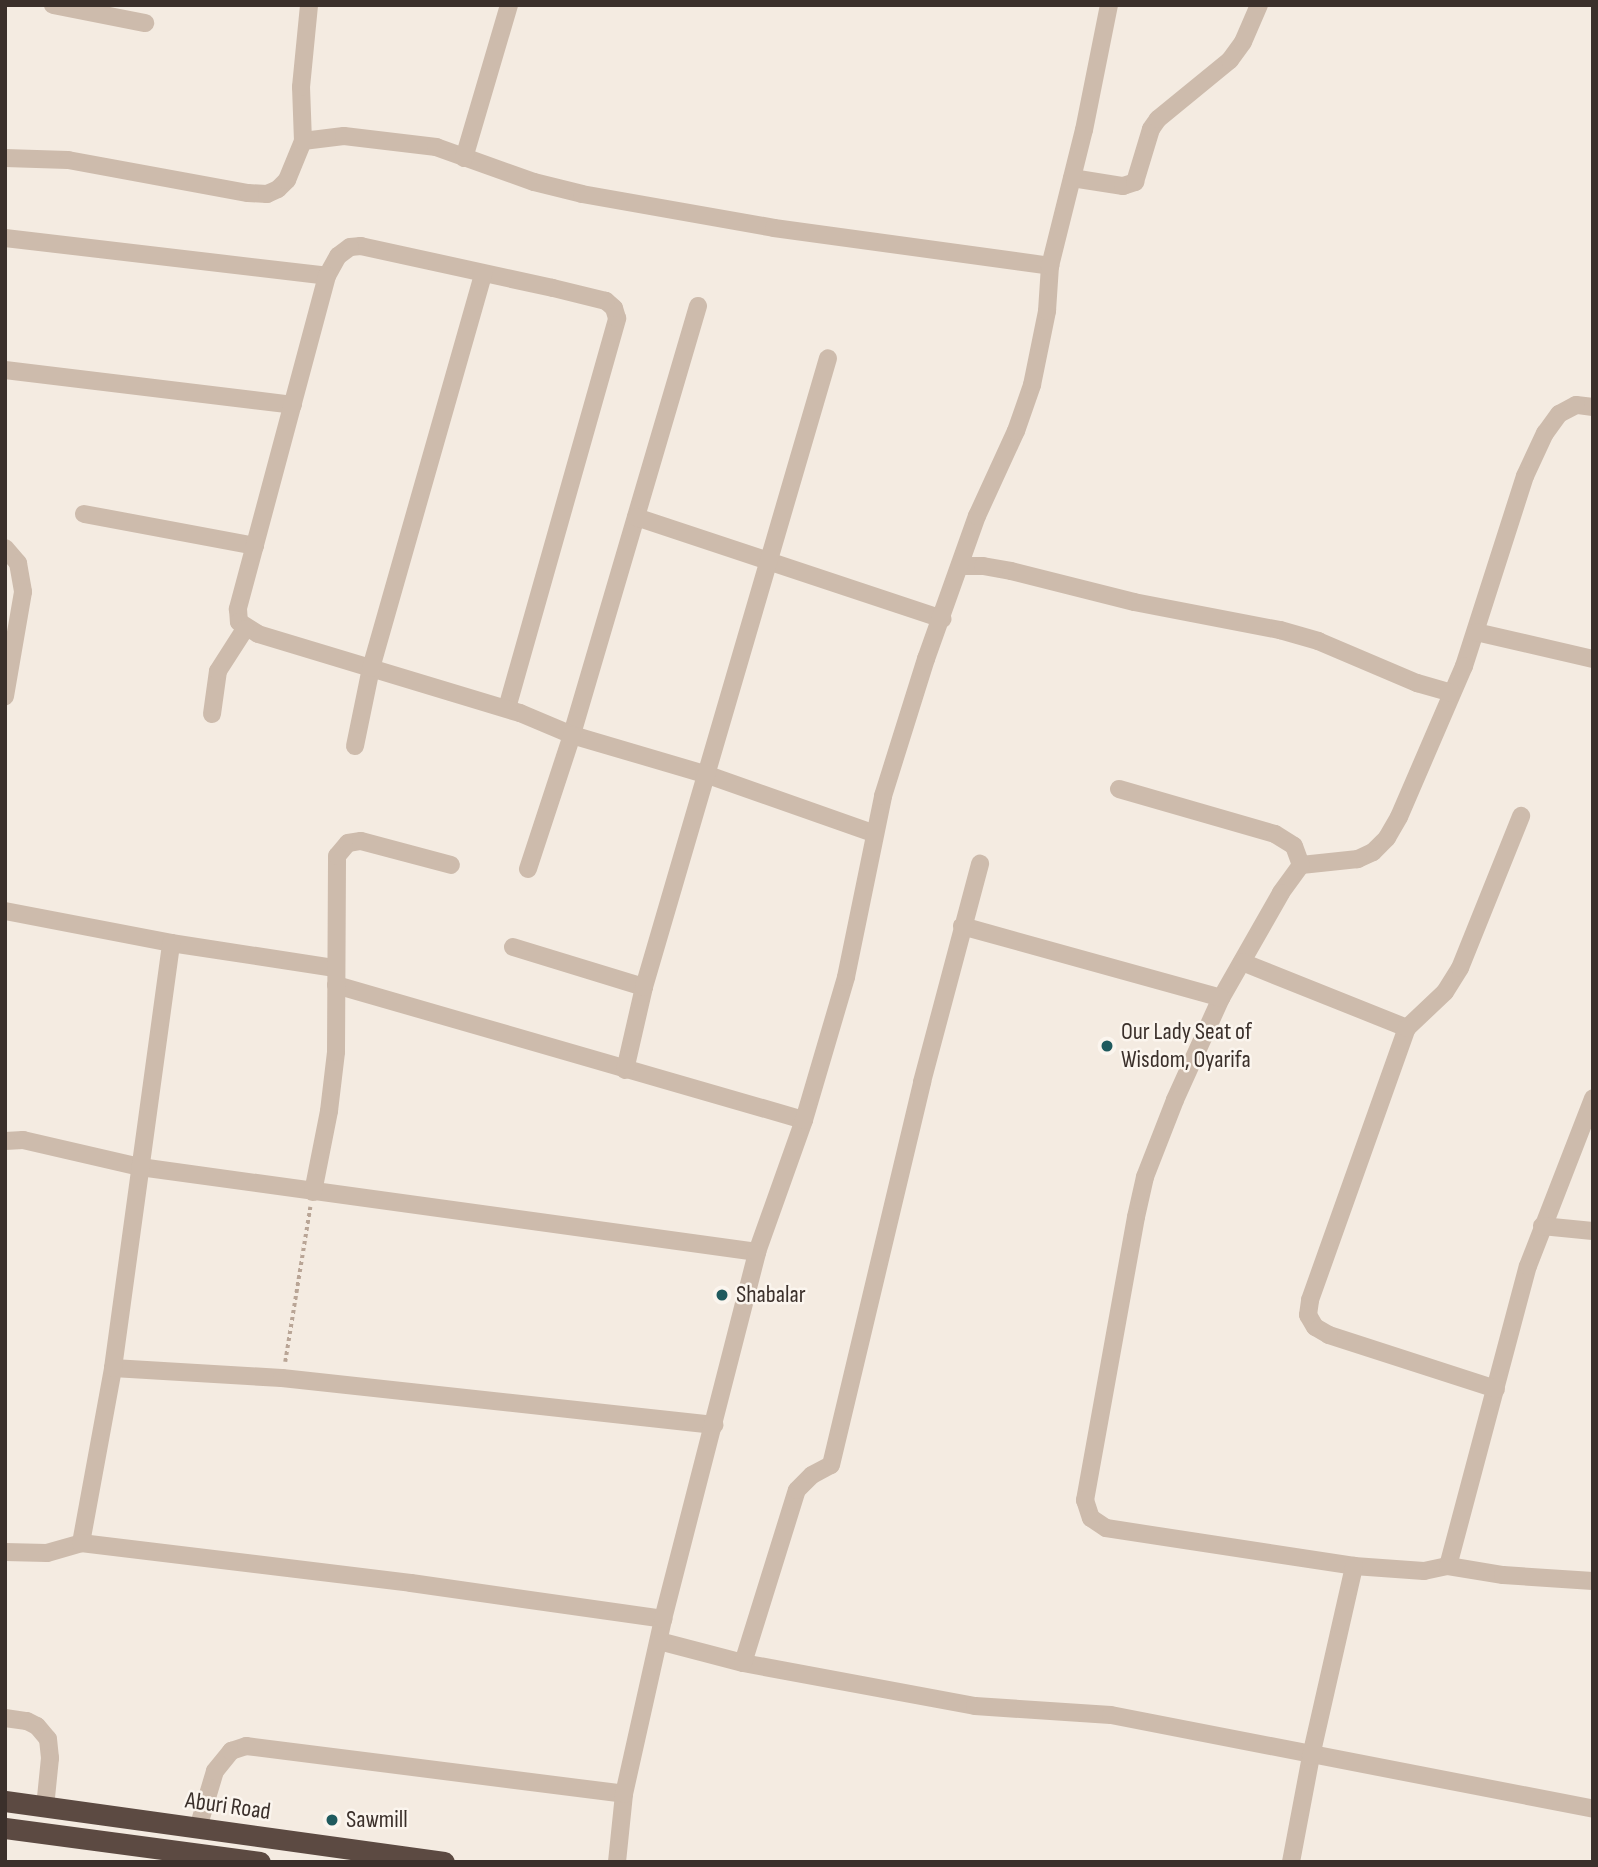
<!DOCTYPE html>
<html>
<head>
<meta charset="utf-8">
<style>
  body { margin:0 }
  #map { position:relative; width:1598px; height:1867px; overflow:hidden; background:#f4ebe1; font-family:"Sofia Sans Condensed",sans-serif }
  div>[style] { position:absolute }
  .path>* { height:3.5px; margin-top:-1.75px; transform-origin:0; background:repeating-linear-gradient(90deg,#b9a596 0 3.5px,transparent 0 7px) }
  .minor>* { height:18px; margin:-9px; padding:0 9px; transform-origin:9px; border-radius:9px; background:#cdbbac }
  .highway>* { height:21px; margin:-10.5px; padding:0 10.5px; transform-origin:10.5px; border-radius:10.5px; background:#5c4a42 }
  .dots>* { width:19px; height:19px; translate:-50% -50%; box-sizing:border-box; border:4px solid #fbf5ee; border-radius:50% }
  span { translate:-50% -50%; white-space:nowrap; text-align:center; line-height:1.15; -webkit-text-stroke:5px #fbf5ee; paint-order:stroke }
  .poi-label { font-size:24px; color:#3b302b }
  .left { translate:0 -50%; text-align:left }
  .street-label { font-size:24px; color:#3b302b }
  .frame { position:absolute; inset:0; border:7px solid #3b302b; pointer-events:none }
</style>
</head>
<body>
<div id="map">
  <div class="path">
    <div style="left:285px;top:1362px;width:157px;rotate:-80.8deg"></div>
  </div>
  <div class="minor">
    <div style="left:53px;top:5px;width:94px;rotate:11.1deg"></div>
    <div style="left:303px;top:141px;width:41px;rotate:-7deg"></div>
    <div style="left:344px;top:136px;width:93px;rotate:6.8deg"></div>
    <div style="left:436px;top:147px;width:104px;rotate:19.7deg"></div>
    <div style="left:534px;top:182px;width:49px;rotate:14deg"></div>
    <div style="left:582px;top:194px;width:195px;rotate:10deg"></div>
    <div style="left:774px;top:228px;width:279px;rotate:7.8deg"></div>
    <div style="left:5px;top:158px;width:63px;rotate:1.8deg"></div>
    <div style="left:68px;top:160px;width:183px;rotate:10.4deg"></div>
    <div style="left:248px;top:193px;width:19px;rotate:3deg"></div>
    <div style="left:267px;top:194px;width:12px;rotate:-24deg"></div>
    <div style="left:278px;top:189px;width:13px;rotate:-45deg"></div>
    <div style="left:287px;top:180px;width:42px;rotate:-67.7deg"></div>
    <div style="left:303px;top:141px;width:54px;rotate:-92.1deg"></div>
    <div style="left:301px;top:87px;width:82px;rotate:-84.4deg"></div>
    <div style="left:464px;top:158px;width:159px;rotate:-73.6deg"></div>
    <div style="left:1072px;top:178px;width:52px;rotate:8.9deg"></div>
    <div style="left:1123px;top:186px;width:13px;rotate:-18deg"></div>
    <div style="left:1135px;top:182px;width:55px;rotate:-73.2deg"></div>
    <div style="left:1151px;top:129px;width:12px;rotate:-55deg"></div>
    <div style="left:1158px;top:119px;width:93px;rotate:-39.3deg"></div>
    <div style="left:1230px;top:60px;width:22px;rotate:-54deg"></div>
    <div style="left:1243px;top:42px;width:40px;rotate:-66.6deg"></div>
    <div style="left:5px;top:238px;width:324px;rotate:6.7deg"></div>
    <div style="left:698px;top:306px;width:447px;rotate:106.4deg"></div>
    <div style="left:572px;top:735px;width:142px;rotate:16.4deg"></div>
    <div style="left:708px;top:775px;width:175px;rotate:19.4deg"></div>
    <div style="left:5px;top:370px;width:290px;rotate:6.9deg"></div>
    <div style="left:1593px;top:407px;width:17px;rotate:-173deg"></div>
    <div style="left:1576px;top:405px;width:19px;rotate:152deg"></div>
    <div style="left:1559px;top:414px;width:24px;rotate:126deg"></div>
    <div style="left:1545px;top:433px;width:47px;rotate:114.9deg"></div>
    <div style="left:1525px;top:476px;width:200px;rotate:107.8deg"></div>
    <div style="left:1464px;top:666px;width:164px;rotate:113.3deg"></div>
    <div style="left:1399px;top:817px;width:24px;rotate:120deg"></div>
    <div style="left:1387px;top:838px;width:20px;rotate:135deg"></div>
    <div style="left:1373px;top:852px;width:17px;rotate:155deg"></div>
    <div style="left:1358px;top:859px;width:57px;rotate:174deg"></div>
    <div style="left:1301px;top:865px;width:34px;rotate:126deg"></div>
    <div style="left:1281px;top:893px;width:121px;rotate:119.7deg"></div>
    <div style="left:1221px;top:998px;width:112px;rotate:114.3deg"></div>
    <div style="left:1175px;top:1100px;width:83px;rotate:111.3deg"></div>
    <div style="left:1145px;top:1177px;width:41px;rotate:102.7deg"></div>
    <div style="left:1136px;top:1217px;width:288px;rotate:100.2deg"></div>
    <div style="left:1085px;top:1500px;width:19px;rotate:72deg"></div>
    <div style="left:1091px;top:1518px;width:18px;rotate:34deg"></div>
    <div style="left:1106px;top:1528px;width:251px;rotate:8.7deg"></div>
    <div style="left:1354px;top:1566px;width:70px;rotate:4.1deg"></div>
    <div style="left:1424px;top:1571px;width:25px;rotate:-12deg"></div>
    <div style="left:1448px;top:1566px;width:310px;rotate:-75.1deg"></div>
    <div style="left:1528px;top:1266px;width:180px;rotate:-68.8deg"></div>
    <div style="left:84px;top:514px;width:174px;rotate:10.6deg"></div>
    <div style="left:636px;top:517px;width:323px;rotate:18.4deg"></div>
    <div style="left:5px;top:548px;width:20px;rotate:49deg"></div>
    <div style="left:18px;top:563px;width:29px;rotate:80deg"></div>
    <div style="left:23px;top:592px;width:106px;rotate:99.8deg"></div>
    <div style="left:960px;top:566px;width:23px"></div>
    <div style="left:983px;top:566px;width:28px;rotate:10deg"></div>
    <div style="left:1011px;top:571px;width:127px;rotate:14.1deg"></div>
    <div style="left:1134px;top:602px;width:149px;rotate:10.9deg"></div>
    <div style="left:1280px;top:630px;width:40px;rotate:16deg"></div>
    <div style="left:1318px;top:641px;width:108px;rotate:23deg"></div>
    <div style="left:1417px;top:683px;width:36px;rotate:16deg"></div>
    <div style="left:1476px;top:632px;width:120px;rotate:13deg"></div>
    <div style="left:507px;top:708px;width:405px;rotate:-74.2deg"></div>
    <div style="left:617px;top:318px;width:10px;rotate:-107deg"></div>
    <div style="left:614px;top:308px;width:11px;rotate:-139deg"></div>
    <div style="left:606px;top:301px;width:55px;rotate:-166.2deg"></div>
    <div style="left:553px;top:288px;width:197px;rotate:-167.7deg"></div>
    <div style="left:361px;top:246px;width:11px;rotate:175deg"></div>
    <div style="left:350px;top:247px;width:15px;rotate:143deg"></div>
    <div style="left:338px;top:256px;width:23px;rotate:119deg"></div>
    <div style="left:327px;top:276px;width:345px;rotate:105deg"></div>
    <div style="left:238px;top:609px;width:13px;rotate:86deg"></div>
    <div style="left:239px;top:622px;width:22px;rotate:32deg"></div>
    <div style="left:258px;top:634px;width:274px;rotate:16.8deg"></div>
    <div style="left:520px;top:713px;width:56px;rotate:22.9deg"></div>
    <div style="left:572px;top:735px;width:141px;rotate:108.2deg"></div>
    <div style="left:212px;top:714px;width:43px;rotate:-82.1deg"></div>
    <div style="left:218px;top:671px;width:50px;rotate:-57.3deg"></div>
    <div style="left:355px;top:746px;width:80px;rotate:-78.4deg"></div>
    <div style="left:371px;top:668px;width:410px;rotate:-74.1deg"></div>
    <div style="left:1119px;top:789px;width:162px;rotate:16.1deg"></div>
    <div style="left:1275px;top:834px;width:22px;rotate:32deg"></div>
    <div style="left:1294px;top:846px;width:20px;rotate:70deg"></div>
    <div style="left:5px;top:911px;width:169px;rotate:10.9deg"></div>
    <div style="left:171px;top:943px;width:166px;rotate:8.7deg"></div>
    <div style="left:962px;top:926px;width:269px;rotate:15.5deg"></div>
    <div style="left:513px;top:947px;width:137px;rotate:17deg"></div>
    <div style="left:1242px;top:962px;width:178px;rotate:21.8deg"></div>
    <div style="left:336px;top:985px;width:487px;rotate:16.1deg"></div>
    <div style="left:625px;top:1070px;width:85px;rotate:-77.1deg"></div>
    <div style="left:644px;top:987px;width:655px;rotate:-73.69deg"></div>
    <div style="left:5px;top:1141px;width:18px;rotate:-3deg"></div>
    <div style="left:23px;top:1140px;width:120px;rotate:13deg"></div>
    <div style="left:140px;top:1167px;width:623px;rotate:7.84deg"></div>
    <div style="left:313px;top:1192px;width:83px;rotate:-78.8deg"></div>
    <div style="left:329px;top:1111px;width:59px;rotate:-83.2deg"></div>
    <div style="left:336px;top:1052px;width:196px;rotate:-89.7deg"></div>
    <div style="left:337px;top:856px;width:17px;rotate:-50deg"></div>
    <div style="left:348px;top:843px;width:13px;rotate:-9deg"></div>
    <div style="left:361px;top:841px;width:93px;rotate:14.9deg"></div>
    <div style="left:1542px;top:1226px;width:51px;rotate:5.6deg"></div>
    <div style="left:113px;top:1368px;width:169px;rotate:3.4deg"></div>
    <div style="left:282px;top:1378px;width:435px;rotate:6.2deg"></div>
    <div style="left:1496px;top:1389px;width:176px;rotate:-162.1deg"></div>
    <div style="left:1329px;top:1335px;width:16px;rotate:-150deg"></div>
    <div style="left:1315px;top:1327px;width:14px;rotate:-120deg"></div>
    <div style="left:1308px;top:1315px;width:15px;rotate:-82deg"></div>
    <div style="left:1310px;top:1300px;width:289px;rotate:-70.4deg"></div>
    <div style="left:1407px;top:1028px;width:52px;rotate:-43.5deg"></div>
    <div style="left:1445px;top:992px;width:28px;rotate:-58deg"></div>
    <div style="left:1460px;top:968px;width:164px;rotate:-68.1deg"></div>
    <div style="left:81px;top:1543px;width:178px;rotate:-79.6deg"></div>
    <div style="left:113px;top:1368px;width:429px;rotate:-82.2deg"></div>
    <div style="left:5px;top:1552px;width:42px;rotate:1.4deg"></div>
    <div style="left:47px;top:1553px;width:35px;rotate:-16deg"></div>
    <div style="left:81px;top:1543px;width:332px;rotate:6.9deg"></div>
    <div style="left:411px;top:1583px;width:255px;rotate:8.1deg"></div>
    <div style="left:1448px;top:1566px;width:56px;rotate:9.3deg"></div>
    <div style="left:1503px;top:1575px;width:90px;rotate:3.8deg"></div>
    <div style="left:659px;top:1641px;width:87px;rotate:14.7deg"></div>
    <div style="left:743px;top:1663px;width:236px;rotate:10.5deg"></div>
    <div style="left:975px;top:1706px;width:136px;rotate:3.8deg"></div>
    <div style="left:1111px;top:1715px;width:491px;rotate:11deg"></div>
    <div style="left:743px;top:1663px;width:181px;rotate:-72.7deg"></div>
    <div style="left:797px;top:1490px;width:21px;rotate:-45deg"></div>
    <div style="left:812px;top:1475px;width:21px;rotate:-28deg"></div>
    <div style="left:831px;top:1465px;width:394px;rotate:-76.6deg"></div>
    <div style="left:922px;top:1082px;width:226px;rotate:-75.1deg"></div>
    <div style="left:5px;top:1718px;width:22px;rotate:8deg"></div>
    <div style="left:27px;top:1721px;width:11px;rotate:27deg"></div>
    <div style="left:37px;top:1726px;width:17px;rotate:50deg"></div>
    <div style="left:48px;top:1739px;width:19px;rotate:84deg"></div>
    <div style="left:50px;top:1758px;width:49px;rotate:95.8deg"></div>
    <div style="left:198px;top:1828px;width:59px;rotate:-73.4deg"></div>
    <div style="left:215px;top:1771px;width:26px;rotate:-51deg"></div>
    <div style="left:231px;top:1751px;width:16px;rotate:-18deg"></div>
    <div style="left:246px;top:1746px;width:381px;rotate:7.2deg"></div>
    <div style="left:617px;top:1862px;width:68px;rotate:-84.1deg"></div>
    <div style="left:624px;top:1794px;width:179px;rotate:-77.4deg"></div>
    <div style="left:663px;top:1619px;width:379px;rotate:-75.6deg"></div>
    <div style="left:757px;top:1252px;width:140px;rotate:-70.4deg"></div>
    <div style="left:804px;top:1120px;width:149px;rotate:-73.6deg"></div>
    <div style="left:846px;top:977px;width:185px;rotate:-78.4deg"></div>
    <div style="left:883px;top:796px;width:144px;rotate:-72.6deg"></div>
    <div style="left:926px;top:659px;width:152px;rotate:-70.4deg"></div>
    <div style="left:977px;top:516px;width:94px;rotate:-65.4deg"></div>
    <div style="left:1016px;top:431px;width:49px;rotate:-70.8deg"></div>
    <div style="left:1032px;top:385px;width:76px;rotate:-78.5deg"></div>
    <div style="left:1047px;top:311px;width:45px;rotate:-86.2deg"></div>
    <div style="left:1050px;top:266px;width:140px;rotate:-76deg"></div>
    <div style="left:1084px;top:130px;width:127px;rotate:-78.7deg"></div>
    <div style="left:1291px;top:1862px;width:108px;rotate:-79.3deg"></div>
    <div style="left:1311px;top:1756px;width:195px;rotate:-77.2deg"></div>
  </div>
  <div class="highway">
    <div style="left:5px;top:1801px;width:443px;rotate:7.9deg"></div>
    <div style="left:5px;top:1828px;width:257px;rotate:7.6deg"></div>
  </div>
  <div class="dots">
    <div style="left:1107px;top:1046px;background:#1f5a5e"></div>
    <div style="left:722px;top:1295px;background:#1f5a5e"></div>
    <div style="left:332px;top:1820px;background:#1f5a5e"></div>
  </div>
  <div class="poi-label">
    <span class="left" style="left:1121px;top:1046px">Our Lady Seat of<br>Wisdom, Oyarifa</span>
    <span class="left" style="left:736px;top:1295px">Shabalar</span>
    <span class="left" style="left:346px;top:1820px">Sawmill</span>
  </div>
  <div class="street-label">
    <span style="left:228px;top:1806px;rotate:8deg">Aburi Road</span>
  </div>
  <div class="frame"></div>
</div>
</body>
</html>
